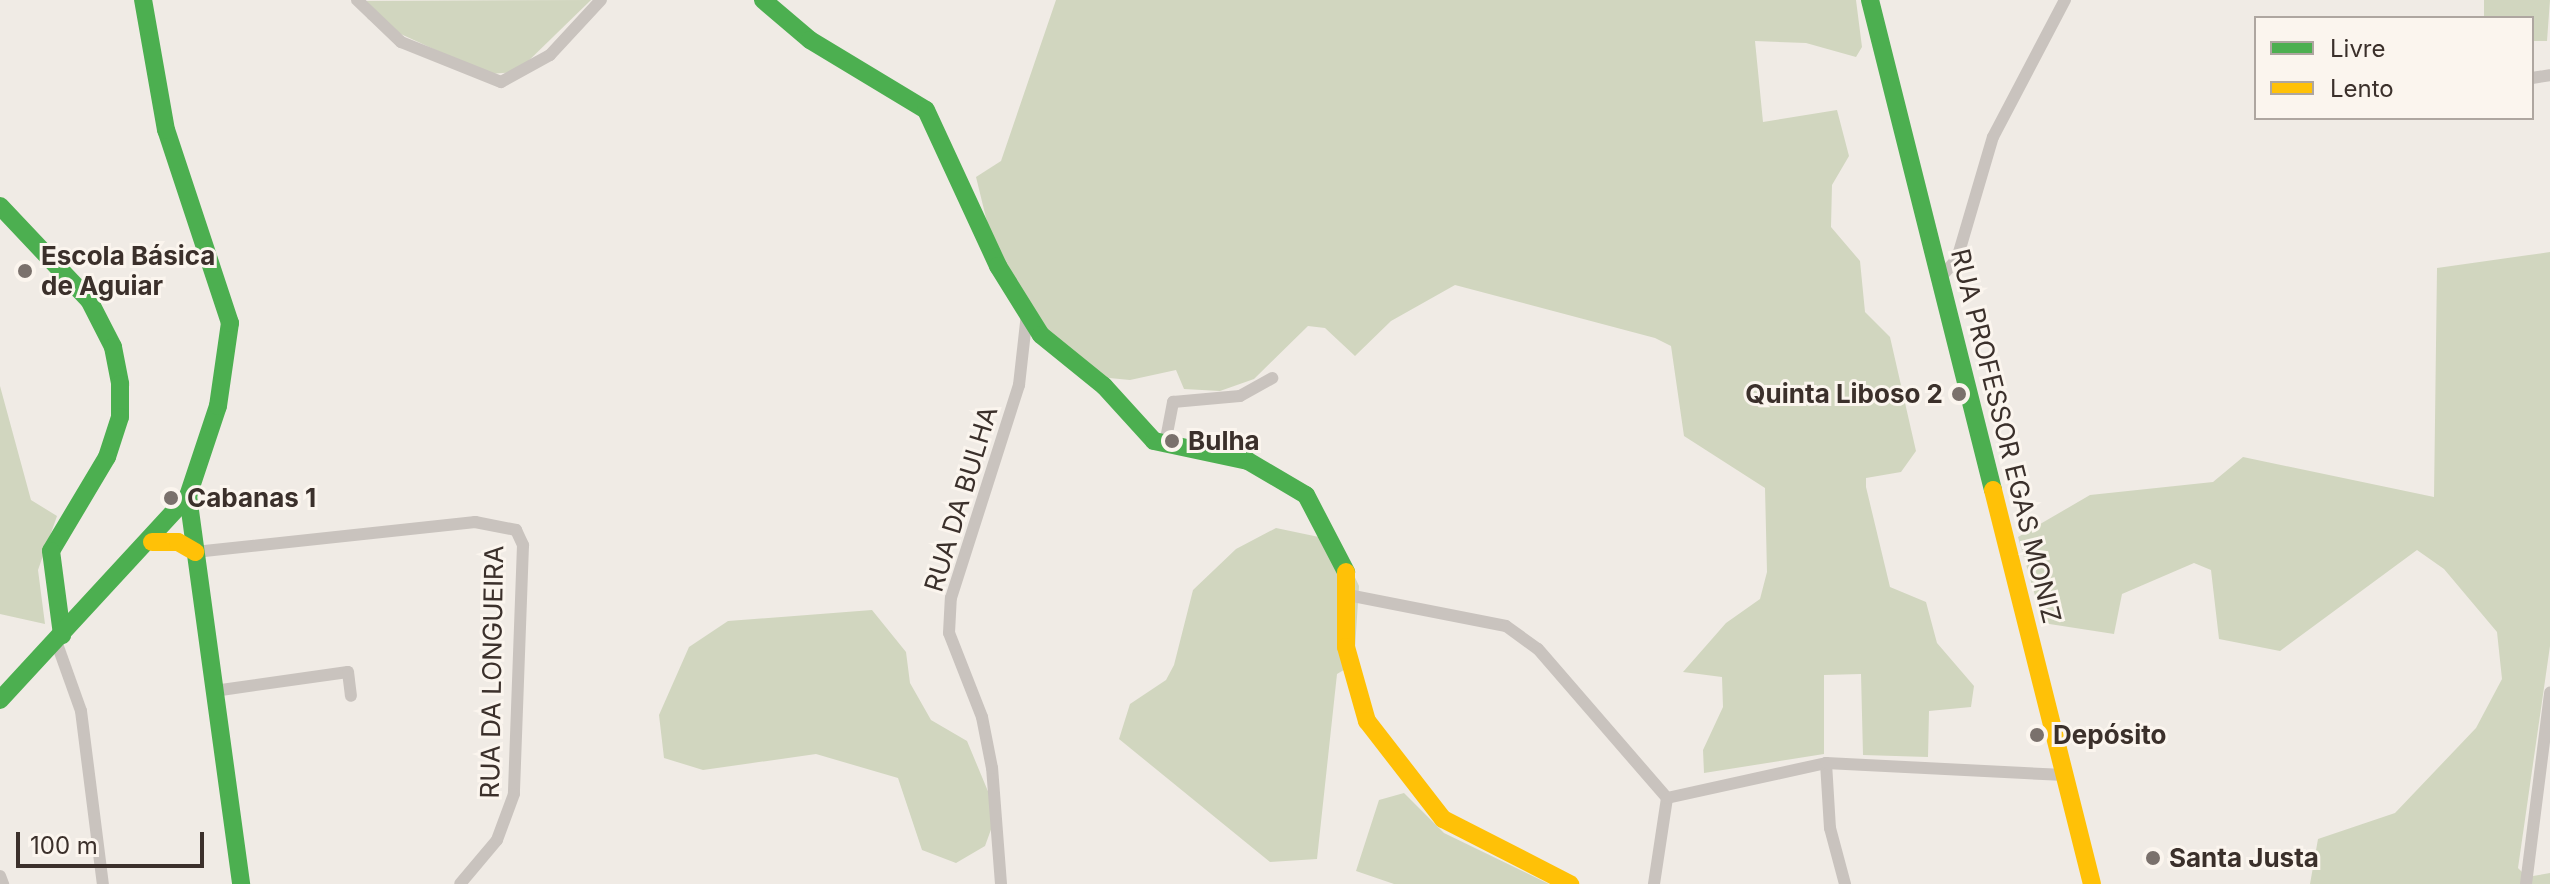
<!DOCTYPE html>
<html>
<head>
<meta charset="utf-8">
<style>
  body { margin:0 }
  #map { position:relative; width:2550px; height:884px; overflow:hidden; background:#f0ebe5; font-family:Inter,sans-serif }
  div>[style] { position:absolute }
  .green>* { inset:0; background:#d1d6bf }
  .street>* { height:12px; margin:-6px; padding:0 6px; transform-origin:6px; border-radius:6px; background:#c9c3be }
  .fast>* { height:18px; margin:-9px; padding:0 9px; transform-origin:9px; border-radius:9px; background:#4caf50 }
  .slow>* { height:18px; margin:-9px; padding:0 9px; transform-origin:9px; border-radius:9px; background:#ffc107 }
  .dots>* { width:22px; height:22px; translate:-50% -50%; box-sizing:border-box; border:4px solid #fbf5ee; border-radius:50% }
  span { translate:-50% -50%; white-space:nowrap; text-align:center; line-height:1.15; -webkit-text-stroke:6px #fbf5ee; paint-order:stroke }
  .poi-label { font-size:26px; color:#3b302b; font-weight:700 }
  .left { translate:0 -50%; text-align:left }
  .right { translate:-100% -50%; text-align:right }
  .street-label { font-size:26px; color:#3b302b }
  .legend { position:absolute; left:2254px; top:16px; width:280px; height:104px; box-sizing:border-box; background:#fbf5ee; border:2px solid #aea6a0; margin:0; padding:10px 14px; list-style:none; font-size:24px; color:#3b302b }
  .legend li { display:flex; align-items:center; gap:16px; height:40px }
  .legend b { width:40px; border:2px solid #aea6a0 }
  .scale { position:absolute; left:16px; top:832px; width:188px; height:36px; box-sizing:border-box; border:4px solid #3b302b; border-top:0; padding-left:10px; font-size:24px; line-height:28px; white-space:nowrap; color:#3b302b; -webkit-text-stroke:6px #fbf5ee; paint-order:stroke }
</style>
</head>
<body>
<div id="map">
  <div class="green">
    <div style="clip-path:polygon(591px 0,517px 72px,488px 74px,368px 19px,358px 1px)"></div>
    <div style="clip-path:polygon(1056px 0,1856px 0,1862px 47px,1856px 57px,1806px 43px,1755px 41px,1763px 122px,1837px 110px,1849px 156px,1832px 185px,1831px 227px,1860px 261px,1865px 312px,1890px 337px,1916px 451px,1901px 472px,1866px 478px,1866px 487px,1890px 587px,1926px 602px,1937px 643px,1974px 686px,1971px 707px,1929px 711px,1928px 757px,1863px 755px,1861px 674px,1824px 675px,1824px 754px,1704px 773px,1703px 750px,1723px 707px,1722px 677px,1683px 672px,1726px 623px,1760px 599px,1767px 572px,1765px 488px,1684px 436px,1671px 346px,1655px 338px,1455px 285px,1391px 321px,1355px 356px,1325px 328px,1308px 326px,1254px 379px,1220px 391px,1184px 389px,1176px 370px,1130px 380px,1099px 377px,1053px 342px,1019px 284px,1002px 283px,976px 177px,1001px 161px)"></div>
    <div style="clip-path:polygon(2484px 0,2550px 0,2547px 41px,2532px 41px,2532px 18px,2484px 18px)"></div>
    <div style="clip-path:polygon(2550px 252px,2550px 646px,2518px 868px,2527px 877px,2550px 873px,2550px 884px,2310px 884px,2318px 839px,2395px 813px,2476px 728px,2502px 679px,2497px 632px,2444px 569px,2417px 550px,2280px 651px,2219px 639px,2211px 570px,2194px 563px,2122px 594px,2114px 634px,2043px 623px,2018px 537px,2090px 495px,2213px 482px,2243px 457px,2434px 497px,2437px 268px)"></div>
    <div style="clip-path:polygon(0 386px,31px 500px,57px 516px,38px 570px,45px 624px,0 614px)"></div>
    <div style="clip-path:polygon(1276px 528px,1338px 541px,1359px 586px,1354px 664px,1337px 674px,1317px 859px,1270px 862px,1119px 739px,1130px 704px,1166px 680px,1174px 665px,1193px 590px,1236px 549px)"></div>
    <div style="clip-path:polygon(872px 610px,906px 652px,910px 683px,931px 720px,967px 741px,997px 813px,985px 846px,956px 863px,922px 850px,898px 778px,816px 754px,703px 770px,664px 758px,659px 715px,689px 647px,728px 621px)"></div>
    <div style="clip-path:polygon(1404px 793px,1444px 833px,1549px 884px,1394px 884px,1356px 871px,1379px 800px)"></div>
  </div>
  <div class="street">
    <div style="left:357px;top:0;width:61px;rotate:43.7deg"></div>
    <div style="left:401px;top:42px;width:108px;rotate:21.8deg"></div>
    <div style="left:501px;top:82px;width:56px;rotate:-28.9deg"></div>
    <div style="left:550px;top:55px;width:75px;rotate:-47.2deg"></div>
    <div style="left:2532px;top:78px;width:18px;rotate:-9deg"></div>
    <div style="left:1939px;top:279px;width:27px;rotate:-48deg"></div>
    <div style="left:1957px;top:259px;width:127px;rotate:-73.6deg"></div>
    <div style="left:1993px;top:137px;width:155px;rotate:-62.3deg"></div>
    <div style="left:1165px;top:444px;width:43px;rotate:-79.2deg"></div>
    <div style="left:1173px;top:402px;width:67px;rotate:-5.1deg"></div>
    <div style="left:1240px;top:396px;width:37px;rotate:-29deg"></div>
    <div style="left:195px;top:552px;width:282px;rotate:-6.1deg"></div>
    <div style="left:475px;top:522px;width:42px;rotate:11deg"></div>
    <div style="left:516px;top:530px;width:17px;rotate:65deg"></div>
    <div style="left:523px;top:545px;width:249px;rotate:92.1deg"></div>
    <div style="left:514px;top:794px;width:49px;rotate:110.3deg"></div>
    <div style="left:497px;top:840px;width:57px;rotate:130.1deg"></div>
    <div style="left:1348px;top:595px;width:161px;rotate:11.1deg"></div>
    <div style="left:1506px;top:626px;width:39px;rotate:36deg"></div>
    <div style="left:1538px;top:649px;width:197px;rotate:49.1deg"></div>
    <div style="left:1667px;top:798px;width:87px;rotate:98.6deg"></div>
    <div style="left:56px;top:641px;width:74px;rotate:70.3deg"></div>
    <div style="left:81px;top:711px;width:174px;rotate:82.8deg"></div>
    <div style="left:214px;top:691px;width:135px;rotate:-8.1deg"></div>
    <div style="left:348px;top:672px;width:24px;rotate:83deg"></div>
    <div style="left:1826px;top:763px;width:65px;rotate:86.5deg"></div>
    <div style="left:1830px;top:828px;width:58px;rotate:75deg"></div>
    <div style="left:1667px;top:798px;width:163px;rotate:-12.4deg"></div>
    <div style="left:1826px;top:763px;width:239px;rotate:2.9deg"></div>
    <div style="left:0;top:876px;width:9px;rotate:69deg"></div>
    <div style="left:1001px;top:884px;width:116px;rotate:-94.4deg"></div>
    <div style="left:992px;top:768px;width:52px;rotate:-101.1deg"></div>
    <div style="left:982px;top:717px;width:90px;rotate:-111.4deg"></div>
    <div style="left:949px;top:633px;width:35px;rotate:-87deg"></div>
    <div style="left:951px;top:598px;width:224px;rotate:-72.3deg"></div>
    <div style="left:1019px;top:385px;width:71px;rotate:-83.6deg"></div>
    <div style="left:2526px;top:884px;width:193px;rotate:-82.8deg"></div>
  </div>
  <div class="fast">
    <div style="left:763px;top:0;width:62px;rotate:40.4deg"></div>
    <div style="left:810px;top:40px;width:135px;rotate:31.1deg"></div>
    <div style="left:926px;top:110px;width:172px;rotate:65.2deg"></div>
    <div style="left:998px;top:266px;width:81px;rotate:58.1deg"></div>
    <div style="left:1041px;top:335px;width:81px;rotate:39deg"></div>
    <div style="left:1104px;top:386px;width:74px;rotate:47.7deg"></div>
    <div style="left:1154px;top:441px;width:96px;rotate:12deg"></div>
    <div style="left:1248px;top:461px;width:67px;rotate:30.4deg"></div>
    <div style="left:1306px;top:495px;width:87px;rotate:62.5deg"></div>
    <div style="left:1870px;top:0;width:505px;rotate:75.91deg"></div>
    <div style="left:0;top:206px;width:129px;rotate:46.6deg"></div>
    <div style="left:89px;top:300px;width:53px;rotate:62.9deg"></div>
    <div style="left:113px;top:347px;width:38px;rotate:79deg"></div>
    <div style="left:120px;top:384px;width:33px;rotate:90deg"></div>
    <div style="left:120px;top:417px;width:42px;rotate:108deg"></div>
    <div style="left:107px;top:457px;width:109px;rotate:120.8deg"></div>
    <div style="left:51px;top:551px;width:85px;rotate:82.5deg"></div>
    <div style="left:188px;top:496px;width:392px;rotate:82.2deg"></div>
    <div style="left:0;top:700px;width:277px;rotate:-47.3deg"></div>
    <div style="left:188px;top:496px;width:95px;rotate:-71.6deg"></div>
    <div style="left:218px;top:406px;width:84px;rotate:-81.8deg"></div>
    <div style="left:230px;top:323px;width:203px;rotate:-108.3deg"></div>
    <div style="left:166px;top:130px;width:132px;rotate:-100deg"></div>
  </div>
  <div class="slow">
    <div style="left:1993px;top:490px;width:406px;rotate:75.9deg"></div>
    <div style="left:152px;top:542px;width:26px"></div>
    <div style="left:178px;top:542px;width:20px;rotate:30deg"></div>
    <div style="left:1346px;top:572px;width:75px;rotate:90deg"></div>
    <div style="left:1346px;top:647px;width:77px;rotate:74.2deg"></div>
    <div style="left:1367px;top:721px;width:124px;rotate:52.2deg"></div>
    <div style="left:1443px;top:819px;width:143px;rotate:27.1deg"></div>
  </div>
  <div class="dots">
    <div style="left:25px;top:271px;background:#7a716c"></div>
    <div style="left:1959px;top:394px;background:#7a716c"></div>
    <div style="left:1172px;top:441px;background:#7a716c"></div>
    <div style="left:171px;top:498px;background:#7a716c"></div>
    <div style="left:2037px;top:735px;background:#7a716c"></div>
    <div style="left:2153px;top:858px;background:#7a716c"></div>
  </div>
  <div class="poi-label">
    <span class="left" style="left:41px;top:271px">Escola Básica<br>de Aguiar</span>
    <span class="right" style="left:1943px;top:394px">Quinta Liboso 2</span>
    <span class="left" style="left:1188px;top:441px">Bulha</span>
    <span class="left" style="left:187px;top:498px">Cabanas 1</span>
    <span class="left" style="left:2053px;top:735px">Depósito</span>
    <span class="left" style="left:2169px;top:858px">Santa Justa</span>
  </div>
  <div class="street-label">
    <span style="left:2006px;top:436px;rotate:76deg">RUA PROFESSOR EGAS MONIZ</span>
    <span style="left:961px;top:499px;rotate:-73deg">RUA DA BULHA</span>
    <span style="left:492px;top:672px;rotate:-89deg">RUA DA LONGUEIRA</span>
  </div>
  <ul class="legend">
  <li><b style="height:10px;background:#4caf50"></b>Livre</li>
  <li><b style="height:10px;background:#ffc107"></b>Lento</li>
  </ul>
  <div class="scale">100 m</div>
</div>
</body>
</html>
